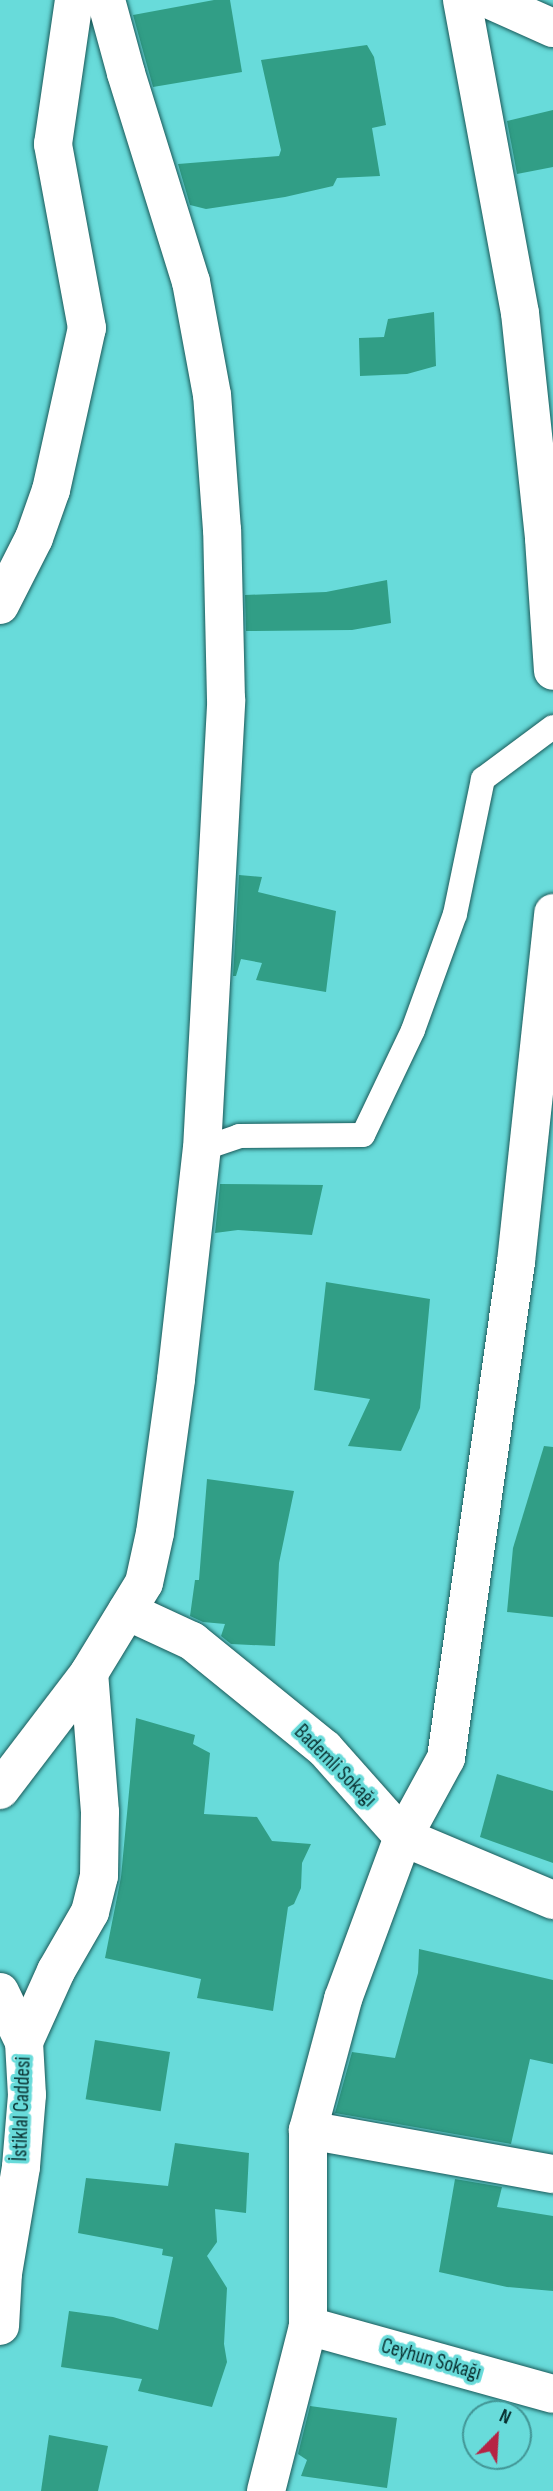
<!DOCTYPE html>
<html>
<head>
<meta charset="utf-8">
<style>
  body { margin:0 }
  #map { position:relative; width:553px; height:2491px; overflow:hidden; background:#68dbda; font-family:"Sofia Sans Condensed",sans-serif }
  div>[style] { position:absolute }
  .building>* { inset:0; background:#319e86; transform-origin:0 0 }
  .roads { filter:drop-shadow(0 0 2px #1a5959) drop-shadow(0 0 2px #1a5959) }
  .lane>* { height:24px; margin:-12px; padding:0 12px; transform-origin:12px; border-radius:12px; background:#fff }
  .street>* { height:38px; margin:-19px; padding:0 19px; transform-origin:19px; border-radius:19px; background:#fff }
  .secondary>* { height:38px; margin:-19px; padding:0 19px; transform-origin:19px; border-radius:19px; background:#fff }
  span { translate:-50% -50%; white-space:nowrap; text-align:center; line-height:1.15; -webkit-text-stroke:7px #68dbda; paint-order:stroke }
  .street-label { font-size:21px; color:#082f2f }
  .north { position:absolute; left:462px; top:2400px; width:70px; height:70px; box-sizing:border-box; background:#68dbda; border:2px solid #429696; border-radius:50%; rotate:24deg; font-size:19px; font-weight:700; line-height:28px; text-align:center; color:#082f2f }
  .north::after { content:''; display:block; margin:auto; width:24px; height:32px; background:#b62444; clip-path:polygon(50% 0,100% 100%,50% 72%,0 100%) }
</style>
</head>
<body>
<div id="map">
  <div class="building">
    <div style="clip-path:polygon(214px 0,230px 0,242px 72px,153px 87px,133px 15px)"></div>
    <div style="clip-path:polygon(367px 45px,374px 57px,386px 125px,372px 128px,380px 176px,337px 178px,333px 186px,285px 197px,206px 209px,190px 205px,178px 164px,279px 156px,281px 150px,261px 60px)"></div>
    <div style="clip-path:polygon(553px 110px,553px 167px,517px 174px,507px 121px)"></div>
    <div style="clip-path:polygon(434px 312px,436px 366px,407px 374px,360px 376px,359px 338px,384px 337px,388px 319px)"></div>
    <div style="clip-path:polygon(387px 580px,391px 623px,352px 630px,246px 631px,245px 595px,326px 592px)"></div>
    <div style="clip-path:polygon(239px 875px,262px 877px,258px 892px,336px 911px,326px 992px,256px 980px,262px 963px,241px 959px,236px 976px,233px 976px)"></div>
    <div style="clip-path:polygon(220px 1184px,323px 1185px,312px 1235px,238px 1230px,215px 1233px)"></div>
    <div style="clip-path:polygon(326px 1282px,430px 1299px,420px 1408px,401px 1451px,348px 1446px,370px 1399px,314px 1390px)"></div>
    <div style="clip-path:polygon(544px 1446px,553px 1447px,553px 1617px,507px 1612px,513px 1548px)"></div>
    <div style="clip-path:polygon(207px 1479px,294px 1491px,279px 1563px,275px 1646px,231px 1644px,221px 1636px,225px 1624px,203px 1622px,190px 1616px,195px 1580px,199px 1580px)"></div>
    <div style="clip-path:polygon(136px 1718px,195px 1735px,193px 1744px,210px 1753px,204px 1814px,257px 1817px,272px 1841px,311px 1844px,302px 1863px,301px 1888px,294px 1904px,288px 1907px,273px 2011px,197px 1998px,201px 1979px,105px 1958px,121px 1877px)"></div>
    <div style="clip-path:polygon(497px 1774px,553px 1791px,553px 1863px,480px 1837px)"></div>
    <div style="clip-path:polygon(419px 1949px,553px 1980px,553px 2064px,530px 2059px,511px 2144px,335px 2113px,352px 2052px,395px 2058px,418px 1973px)"></div>
    <div style="left:95px;top:2040px;width:76px;height:60px;rotate:9deg"></div>
    <div style="clip-path:polygon(175px 2143px,249px 2153px,246px 2213px,215px 2209px,217px 2242px,207px 2256px,227px 2288px,224px 2344px,227px 2362px,212px 2407px,138px 2391px,142px 2379px,61px 2367px,69px 2311px,113px 2317px,158px 2330px,173px 2257px,162px 2255px,163px 2249px,78px 2233px,86px 2178px,168px 2186px)"></div>
    <div style="clip-path:polygon(455px 2179px,502px 2187px,497px 2207px,553px 2216px,553px 2291px,507px 2287px,439px 2272px)"></div>
    <div style="clip-path:polygon(310px 2406px,397px 2418px,387px 2488px,301px 2476px,307px 2460px,298px 2454px)"></div>
    <div style="clip-path:polygon(49px 2435px,108px 2446px,98px 2491px,41px 2491px)"></div>
  </div>
  <div class="roads">
    <div class="lane">
      <div style="left:202px;top:1149px;width:39px;rotate:-19deg"></div>
      <div style="left:239px;top:1136px;width:124px;rotate:-0.5deg"></div>
      <div style="left:363px;top:1135px;width:116px;rotate:-64.5deg"></div>
      <div style="left:413px;top:1030px;width:123px;rotate:-70.1deg"></div>
      <div style="left:455px;top:914px;width:138px;rotate:-78.3deg"></div>
      <div style="left:483px;top:779px;width:87px;rotate:-36.6deg"></div>
    </div>
    <div class="street">
      <div style="left:462px;top:0;width:318px;rotate:79.5deg"></div>
      <div style="left:520px;top:313px;width:227px;rotate:83.9deg"></div>
      <div style="left:544px;top:539px;width:132px;rotate:86.1deg"></div>
      <div style="left:490px;top:0;width:69px;rotate:24deg"></div>
      <div style="left:0;top:605px;width:75px;rotate:-63.1deg"></div>
      <div style="left:34px;top:538px;width:51px;rotate:-70.5deg"></div>
      <div style="left:51px;top:490px;width:166px;rotate:-77.5deg"></div>
      <div style="left:87px;top:328px;width:187px;rotate:-100.5deg"></div>
      <div style="left:53px;top:144px;width:146px;rotate:-81.7deg"></div>
      <div style="left:127px;top:1611px;width:72px;rotate:24.8deg"></div>
      <div style="left:192px;top:1641px;width:171px;rotate:39.1deg"></div>
      <div style="left:325px;top:1749px;width:118px;rotate:48.4deg"></div>
      <div style="left:403px;top:1837px;width:163px;rotate:22.8deg"></div>
      <div style="left:0;top:1790px;width:147px;rotate:-52.7deg"></div>
      <div style="left:89px;top:1673px;width:105px;rotate:-58.6deg"></div>
      <div style="left:144px;top:1583px;width:51px;rotate:-77.6deg"></div>
      <div style="left:155px;top:1533px;width:155px;rotate:-82.2deg"></div>
      <div style="left:176px;top:1379px;width:231px;rotate:-83.6deg"></div>
      <div style="left:202px;top:1149px;width:450px;rotate:-86.9deg"></div>
      <div style="left:226px;top:700px;width:170px;rotate:-91.3deg"></div>
      <div style="left:222px;top:530px;width:135px;rotate:-94.2deg"></div>
      <div style="left:212px;top:395px;width:115px;rotate:-100.5deg"></div>
      <div style="left:191px;top:282px;width:219px;rotate:-107.3deg"></div>
      <div style="left:126px;top:73px;width:76px;rotate:-105.3deg"></div>
      <div style="left:24px;top:2042px;width:78px;rotate:-65.7deg"></div>
      <div style="left:56px;top:1971px;width:68px;rotate:-60deg"></div>
      <div style="left:90px;top:1912px;width:37px;rotate:-76deg"></div>
      <div style="left:99px;top:1876px;width:64px;rotate:-89.1deg"></div>
      <div style="left:100px;top:1812px;width:139px;rotate:-94.5deg"></div>
      <div style="left:308px;top:2130px;width:249px;rotate:10.2deg"></div>
      <div style="left:308px;top:2326px;width:254px;rotate:15.5deg"></div>
      <div style="left:266px;top:2491px;width:170px;rotate:-75.7deg"></div>
      <div style="left:308px;top:2326px;width:196px;rotate:-90deg"></div>
      <div style="left:308px;top:2130px;width:136px;rotate:-75deg"></div>
      <div style="left:343px;top:1999px;width:173px;rotate:-69.7deg"></div>
      <div style="left:403px;top:1837px;width:90px;rotate:-61.4deg"></div>
      <div style="left:446px;top:1758px;width:501px;rotate:-81.97deg"></div>
      <div style="left:516px;top:1262px;width:351px;rotate:-83.9deg"></div>
    </div>
    <div class="secondary">
      <div style="left:0;top:1992px;width:55px;rotate:64.4deg"></div>
      <div style="left:24px;top:2042px;width:53px;rotate:86.8deg"></div>
      <div style="left:27px;top:2095px;width:72px;rotate:94.8deg"></div>
      <div style="left:21px;top:2167px;width:108px;rotate:99.6deg"></div>
      <div style="left:3px;top:2273px;width:53px;rotate:93.2deg"></div>
    </div>
  </div>
  <div class="street-label">
    <span style="left:335px;top:1766px;rotate:45deg">Bademli Sokağı</span>
    <span style="left:22px;top:2109px;rotate:-88deg">İstiklal Caddesi</span>
    <span style="left:431px;top:2360px;rotate:16deg">Ceyhun Sokağı</span>
  </div>
  <div class="north">N</div>
</div>
</body>
</html>
